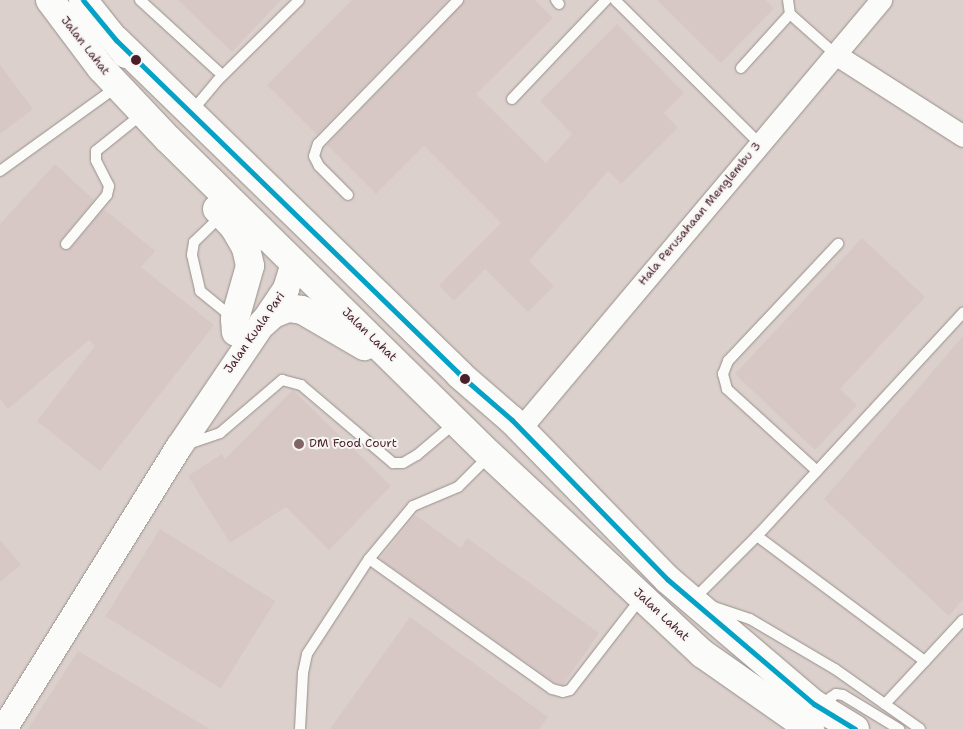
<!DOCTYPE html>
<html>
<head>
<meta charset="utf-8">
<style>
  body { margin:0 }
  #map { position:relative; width:963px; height:729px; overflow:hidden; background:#e7e5d8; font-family:"Shantell Sans",sans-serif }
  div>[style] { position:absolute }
  .industrial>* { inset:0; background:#dbd0cc; transform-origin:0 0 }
  .building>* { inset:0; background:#d7c8c6; transform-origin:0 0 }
  .roads { filter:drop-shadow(0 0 1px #978f8a) drop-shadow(0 0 1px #978f8a) }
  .service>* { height:10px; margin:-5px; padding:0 5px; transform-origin:5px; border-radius:5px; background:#fbfbf9 }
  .minor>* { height:21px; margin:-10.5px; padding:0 10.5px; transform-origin:10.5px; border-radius:10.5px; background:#fbfbf9 }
  .tertiary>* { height:26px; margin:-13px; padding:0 13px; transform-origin:13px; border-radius:13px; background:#fbfbf9 }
  .primary>* { height:28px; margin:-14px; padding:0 14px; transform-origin:14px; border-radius:14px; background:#fbfbf9 }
  .bus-1>* { height:5px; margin:-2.5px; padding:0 2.5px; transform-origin:2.5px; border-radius:2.5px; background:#04a2c6 }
  .dots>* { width:14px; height:14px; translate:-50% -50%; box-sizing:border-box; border:2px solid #f6f6f2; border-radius:50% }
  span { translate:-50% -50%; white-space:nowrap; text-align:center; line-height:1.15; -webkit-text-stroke:4px #f6f6f2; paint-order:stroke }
  .street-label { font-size:12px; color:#4a1f2b }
  .poi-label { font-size:12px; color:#4a1f2b }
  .left { translate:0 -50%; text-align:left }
</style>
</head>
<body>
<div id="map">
  <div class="industrial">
    <div style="left:0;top:0;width:963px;height:729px"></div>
  </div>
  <div class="building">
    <div style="clip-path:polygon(178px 0,281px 0,232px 52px)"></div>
    <div style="clip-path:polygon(352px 0,448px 0,317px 135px,267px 85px)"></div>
    <div style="clip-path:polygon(465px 0,535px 0,553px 18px,476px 94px,546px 163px,572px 134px,540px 101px,617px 24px,684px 93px,664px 113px,678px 128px,621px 184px,608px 171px,529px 261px,554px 286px,528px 312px,485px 269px,454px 301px,439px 285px,501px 223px,424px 146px,376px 194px,327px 145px)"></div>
    <div style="clip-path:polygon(657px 0,766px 0,774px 8px,721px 63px)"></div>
    <div style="clip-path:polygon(0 65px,33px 109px,0 134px)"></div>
    <div style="clip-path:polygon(55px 164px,94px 200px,61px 240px,61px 249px,71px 248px,104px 209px,155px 251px,141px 267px,214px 325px,100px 471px,37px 421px,95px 346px,89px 340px,8px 409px,0 399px,0 224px)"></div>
    <div style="clip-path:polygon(862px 238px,925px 297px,840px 389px,857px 405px,815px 450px,735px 374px)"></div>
    <div style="clip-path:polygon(963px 336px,963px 599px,949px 616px,824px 499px)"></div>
    <div style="clip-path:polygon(293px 390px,391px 486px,329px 550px,286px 507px,230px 543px,188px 476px,222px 454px,225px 459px)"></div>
    <div style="clip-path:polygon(415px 515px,461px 548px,467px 538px,599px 633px,563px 685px,555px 683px,380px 559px)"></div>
    <div style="left:160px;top:529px;width:136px;height:103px;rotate:32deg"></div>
    <div style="clip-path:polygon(0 540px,21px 565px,0 582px)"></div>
    <div style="clip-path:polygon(410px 617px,548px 717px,539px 729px,330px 729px)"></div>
    <div style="clip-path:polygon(78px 651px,210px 729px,28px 729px)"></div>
  </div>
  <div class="roads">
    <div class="service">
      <div style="left:140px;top:0;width:111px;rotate:42.4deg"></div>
      <div style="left:556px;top:0;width:5px;rotate:53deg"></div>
      <div style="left:615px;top:0;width:203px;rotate:44.8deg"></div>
      <div style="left:788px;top:0;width:14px;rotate:82deg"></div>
      <div style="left:790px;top:14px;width:60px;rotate:41.6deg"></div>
      <div style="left:741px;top:68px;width:73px;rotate:-47.8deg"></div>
      <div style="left:512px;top:99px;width:137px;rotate:-46.5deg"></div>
      <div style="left:192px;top:111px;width:39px;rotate:-50deg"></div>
      <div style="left:217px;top:81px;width:115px;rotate:-44.6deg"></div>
      <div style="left:0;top:171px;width:142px;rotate:-35.8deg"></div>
      <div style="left:348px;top:195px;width:41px;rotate:-135deg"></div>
      <div style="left:319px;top:166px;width:11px;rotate:-117deg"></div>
      <div style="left:314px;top:156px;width:13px;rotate:-72deg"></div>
      <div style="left:318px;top:144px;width:201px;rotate:-45.8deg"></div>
      <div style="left:222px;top:215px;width:39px;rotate:136deg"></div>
      <div style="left:194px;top:242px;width:13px;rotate:99deg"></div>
      <div style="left:192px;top:255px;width:37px;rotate:77deg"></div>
      <div style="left:200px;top:291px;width:41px;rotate:39.1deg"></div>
      <div style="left:66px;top:244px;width:64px;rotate:-50.1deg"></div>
      <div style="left:107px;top:195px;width:9px;rotate:-77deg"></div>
      <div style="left:109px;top:186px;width:29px;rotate:-117deg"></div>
      <div style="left:96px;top:160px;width:9px;rotate:-90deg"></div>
      <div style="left:96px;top:151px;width:53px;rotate:-38.8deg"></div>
      <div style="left:188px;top:444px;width:34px;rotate:-19deg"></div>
      <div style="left:220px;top:433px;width:82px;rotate:-40.5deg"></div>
      <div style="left:282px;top:380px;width:20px;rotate:15deg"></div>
      <div style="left:301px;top:385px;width:121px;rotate:40.3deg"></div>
      <div style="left:393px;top:463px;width:10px"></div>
      <div style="left:403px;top:463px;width:16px;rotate:-30deg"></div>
      <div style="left:417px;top:455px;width:51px;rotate:-40.2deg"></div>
      <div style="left:817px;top:471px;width:122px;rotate:-137.7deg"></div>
      <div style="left:727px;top:389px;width:16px;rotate:-105deg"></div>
      <div style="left:723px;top:374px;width:14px;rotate:-69deg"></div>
      <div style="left:728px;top:361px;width:161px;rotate:-46.8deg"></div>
      <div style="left:757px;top:536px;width:304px;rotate:-47.3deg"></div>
      <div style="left:369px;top:559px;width:224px;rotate:35.4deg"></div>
      <div style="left:552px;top:689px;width:11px;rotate:15deg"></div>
      <div style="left:563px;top:692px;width:7px;rotate:-16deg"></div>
      <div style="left:570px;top:690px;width:116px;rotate:-52.3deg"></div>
      <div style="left:694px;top:599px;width:89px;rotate:-45deg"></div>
      <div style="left:757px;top:536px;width:209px;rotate:36.7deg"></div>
      <div style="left:925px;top:661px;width:59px;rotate:132.9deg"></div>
      <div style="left:711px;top:606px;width:41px;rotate:18.4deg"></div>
      <div style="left:750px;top:619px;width:99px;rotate:30.5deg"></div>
      <div style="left:835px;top:669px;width:104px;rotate:35.2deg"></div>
      <div style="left:925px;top:661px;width:56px;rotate:-47.2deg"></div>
      <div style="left:833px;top:709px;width:11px;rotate:-105deg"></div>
      <div style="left:830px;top:698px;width:7px;rotate:-34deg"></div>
      <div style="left:836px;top:694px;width:7px;rotate:8deg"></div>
      <div style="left:843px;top:695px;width:66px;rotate:31.3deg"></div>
      <div style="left:300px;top:729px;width:56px;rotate:-86.9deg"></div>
      <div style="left:303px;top:673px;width:19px;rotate:-78deg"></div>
      <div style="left:307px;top:654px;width:113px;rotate:-56.9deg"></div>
      <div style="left:369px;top:559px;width:69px;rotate:-50.3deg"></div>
      <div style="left:413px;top:506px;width:49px;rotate:-22.9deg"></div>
      <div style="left:458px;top:487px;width:44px;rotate:-45deg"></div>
    </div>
    <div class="minor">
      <div style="left:835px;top:54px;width:152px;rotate:32.6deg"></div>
      <div style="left:520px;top:429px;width:561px;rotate:-49.92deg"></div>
    </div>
    <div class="tertiary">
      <div style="left:4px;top:729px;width:332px;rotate:-58.2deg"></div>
      <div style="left:179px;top:447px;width:191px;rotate:-55.9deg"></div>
      <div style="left:286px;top:289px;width:27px;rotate:-73deg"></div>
    </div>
    <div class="primary">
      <div style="left:50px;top:0;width:85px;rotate:53.1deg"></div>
      <div style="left:101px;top:68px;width:98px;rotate:46.7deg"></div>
      <div style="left:168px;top:139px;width:451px;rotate:44.5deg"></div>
      <div style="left:490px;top:455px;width:291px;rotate:43.1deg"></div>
      <div style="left:703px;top:654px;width:131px;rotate:35deg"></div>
      <div style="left:83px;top:0;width:69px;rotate:51.5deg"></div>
      <div style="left:116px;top:40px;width:480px;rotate:44.2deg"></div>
      <div style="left:460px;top:375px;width:69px;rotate:40.9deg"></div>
      <div style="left:512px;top:420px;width:222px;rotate:45.7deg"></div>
      <div style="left:667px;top:579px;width:193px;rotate:40.4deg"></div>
      <div style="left:814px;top:704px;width:48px;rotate:31.4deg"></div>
      <div style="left:217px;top:209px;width:25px;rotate:47deg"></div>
      <div style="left:234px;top:227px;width:24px;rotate:60deg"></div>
      <div style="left:246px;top:248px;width:18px;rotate:77deg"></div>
      <div style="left:250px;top:266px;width:55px;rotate:105.8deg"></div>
      <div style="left:235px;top:319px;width:13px;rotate:86deg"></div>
      <div style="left:263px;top:323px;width:13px;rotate:-42deg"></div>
      <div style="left:273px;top:314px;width:16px;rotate:-22deg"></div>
      <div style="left:288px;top:308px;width:14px;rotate:8deg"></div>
      <div style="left:302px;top:310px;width:72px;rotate:30.1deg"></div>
    </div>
  </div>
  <div class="bus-1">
    <div style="left:83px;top:0;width:52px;rotate:50.5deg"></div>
    <div style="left:116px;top:40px;width:480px;rotate:44.2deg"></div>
    <div style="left:460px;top:375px;width:69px;rotate:40.9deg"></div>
    <div style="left:512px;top:420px;width:222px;rotate:45.7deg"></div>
    <div style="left:667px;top:579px;width:193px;rotate:40.4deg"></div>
    <div style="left:814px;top:704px;width:48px;rotate:31.4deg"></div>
  </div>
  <div class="dots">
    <div style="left:136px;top:60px;background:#4a1f2b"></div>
    <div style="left:465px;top:379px;background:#4a1f2b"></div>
    <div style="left:299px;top:444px;background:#816468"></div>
  </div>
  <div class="street-label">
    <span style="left:85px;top:46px;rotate:52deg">Jalan Lahat</span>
    <span style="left:700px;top:214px;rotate:-50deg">Hala Perusahaan Menglembu 3</span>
    <span style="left:255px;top:333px;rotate:-55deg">Jalan Kuala Pari</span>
    <span style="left:369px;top:335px;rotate:44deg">Jalan Lahat</span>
    <span style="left:661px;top:615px;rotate:43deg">Jalan Lahat</span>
  </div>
  <div class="poi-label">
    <span class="left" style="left:309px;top:444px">DM Food Court</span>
  </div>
</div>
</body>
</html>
